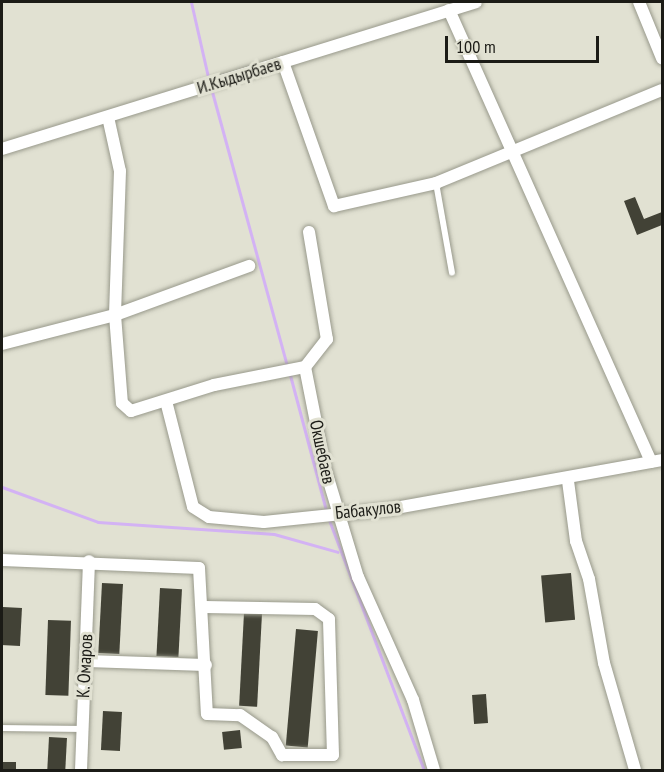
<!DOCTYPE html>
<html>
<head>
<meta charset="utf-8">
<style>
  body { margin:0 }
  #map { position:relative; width:664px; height:772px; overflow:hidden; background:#e1e1d2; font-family:"PT Sans Narrow",sans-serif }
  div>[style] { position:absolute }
  .stream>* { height:3px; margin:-1.5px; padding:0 1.5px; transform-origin:1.5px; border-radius:1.5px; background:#d3b2f4 }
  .building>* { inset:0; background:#424236; transform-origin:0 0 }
  .roads { filter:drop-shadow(0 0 2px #98998b) drop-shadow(0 0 2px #98998b) }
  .lane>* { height:6px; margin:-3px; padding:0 3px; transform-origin:3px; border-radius:3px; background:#fff }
  .street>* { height:12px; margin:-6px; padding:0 6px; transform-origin:6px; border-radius:6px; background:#fff }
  span { translate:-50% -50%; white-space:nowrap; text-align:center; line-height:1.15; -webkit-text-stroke:6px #e1e1d2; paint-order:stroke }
  .street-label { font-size:18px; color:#1b1b16 }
  .frame { position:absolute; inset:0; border:3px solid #1b1b16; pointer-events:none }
  .scale { position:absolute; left:445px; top:36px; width:154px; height:27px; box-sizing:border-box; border:3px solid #1b1b16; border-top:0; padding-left:8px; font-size:18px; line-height:21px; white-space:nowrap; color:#1b1b16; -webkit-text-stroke:4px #e1e1d2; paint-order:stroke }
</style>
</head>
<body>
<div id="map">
  <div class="stream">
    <div style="left:191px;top:2px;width:81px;rotate:77.2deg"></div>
    <div style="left:211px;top:88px;width:288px;rotate:74.7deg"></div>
    <div style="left:290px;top:375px;width:140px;rotate:75.1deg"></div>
    <div style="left:2px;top:487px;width:102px;rotate:20deg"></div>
    <div style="left:98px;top:522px;width:176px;rotate:3.9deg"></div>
    <div style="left:274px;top:534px;width:66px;rotate:15.7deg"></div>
    <div style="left:329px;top:520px;width:267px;rotate:69.2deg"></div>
  </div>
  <div class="building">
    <div style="clip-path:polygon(635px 197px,644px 219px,662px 212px,662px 225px,637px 235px,624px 201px)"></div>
    <div style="left:571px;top:573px;width:47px;height:30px;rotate:85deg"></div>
    <div style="left:102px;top:583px;width:21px;height:70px;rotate:3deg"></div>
    <div style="left:160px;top:588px;width:22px;height:68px;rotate:3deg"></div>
    <div style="left:3px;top:607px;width:19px;height:38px;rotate:3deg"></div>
    <div style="left:244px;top:613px;width:18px;height:93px;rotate:3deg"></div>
    <div style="left:48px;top:620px;width:23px;height:75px;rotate:2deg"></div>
    <div style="left:296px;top:629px;width:22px;height:117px;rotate:5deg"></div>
    <div style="left:486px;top:694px;width:29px;height:14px;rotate:86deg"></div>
    <div style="left:103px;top:711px;width:19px;height:39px;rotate:3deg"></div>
    <div style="left:240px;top:730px;width:18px;height:18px;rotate:84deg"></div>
    <div style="left:49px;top:737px;width:18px;height:33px;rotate:3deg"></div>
    <div style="left:2px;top:762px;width:14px;height:8px"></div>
  </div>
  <div class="roads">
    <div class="lane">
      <div style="left:436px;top:183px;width:91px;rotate:79.9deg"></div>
      <div style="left:2px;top:728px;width:80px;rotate:0.7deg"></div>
    </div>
    <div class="street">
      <div style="left:639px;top:2px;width:61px;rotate:67.7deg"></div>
      <div style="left:449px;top:10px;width:495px;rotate:65.9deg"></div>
      <div style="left:283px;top:62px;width:153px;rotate:70.5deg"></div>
      <div style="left:334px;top:206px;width:105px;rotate:-12.7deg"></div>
      <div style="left:436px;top:183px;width:244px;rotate:-22.4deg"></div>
      <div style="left:108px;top:117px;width:55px;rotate:77.5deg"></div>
      <div style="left:120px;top:171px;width:144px;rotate:92deg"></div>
      <div style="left:115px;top:315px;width:88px;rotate:85.5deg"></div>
      <div style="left:122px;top:403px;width:12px;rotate:42deg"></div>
      <div style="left:131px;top:411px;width:87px;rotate:-17.4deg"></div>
      <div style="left:214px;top:385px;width:93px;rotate:-11.2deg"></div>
      <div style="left:2px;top:149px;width:496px;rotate:-17.2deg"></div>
      <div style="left:309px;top:232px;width:109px;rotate:80.5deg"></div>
      <div style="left:327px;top:339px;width:36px;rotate:128deg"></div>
      <div style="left:305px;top:367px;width:103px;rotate:78.8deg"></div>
      <div style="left:325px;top:468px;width:114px;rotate:73.2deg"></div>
      <div style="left:358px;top:577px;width:135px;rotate:65.9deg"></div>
      <div style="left:413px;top:700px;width:73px;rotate:73.3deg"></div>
      <div style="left:2px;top:344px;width:117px;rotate:-14.4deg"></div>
      <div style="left:115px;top:315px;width:143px;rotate:-20.1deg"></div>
      <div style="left:166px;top:401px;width:109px;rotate:75.7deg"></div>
      <div style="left:193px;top:507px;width:19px;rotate:32deg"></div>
      <div style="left:209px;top:517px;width:55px;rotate:5.2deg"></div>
      <div style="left:264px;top:522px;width:127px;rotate:-5.9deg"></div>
      <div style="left:390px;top:509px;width:276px;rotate:-10.2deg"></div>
      <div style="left:568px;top:481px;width:61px;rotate:82.4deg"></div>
      <div style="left:576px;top:541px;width:40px;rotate:71.1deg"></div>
      <div style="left:589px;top:579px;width:85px;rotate:79.9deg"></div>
      <div style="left:604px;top:663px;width:111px;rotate:73.8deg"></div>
      <div style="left:2px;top:560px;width:197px;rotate:2.3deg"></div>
      <div style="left:199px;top:568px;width:146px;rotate:86.9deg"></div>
      <div style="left:207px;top:714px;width:33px;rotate:2deg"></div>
      <div style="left:240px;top:715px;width:39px;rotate:35deg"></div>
      <div style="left:272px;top:737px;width:21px;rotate:61deg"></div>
      <div style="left:282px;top:755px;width:51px"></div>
      <div style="left:333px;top:755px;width:136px;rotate:-91.7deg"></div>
      <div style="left:329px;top:619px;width:17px;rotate:-144deg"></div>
      <div style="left:315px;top:609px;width:110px;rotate:-179deg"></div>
      <div style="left:86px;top:661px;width:120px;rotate:1.9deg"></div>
      <div style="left:81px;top:770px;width:209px;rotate:-87.8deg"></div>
    </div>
  </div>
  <div class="street-label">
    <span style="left:239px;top:76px;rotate:-17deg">И.Кыдырбаев</span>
    <span style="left:322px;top:452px;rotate:78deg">Окшебаев</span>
    <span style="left:368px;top:510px;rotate:-6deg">Бабакулов</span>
    <span style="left:85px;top:666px;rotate:-87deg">К. Омаров</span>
  </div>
  <div class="frame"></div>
  <div class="scale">100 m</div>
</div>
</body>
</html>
